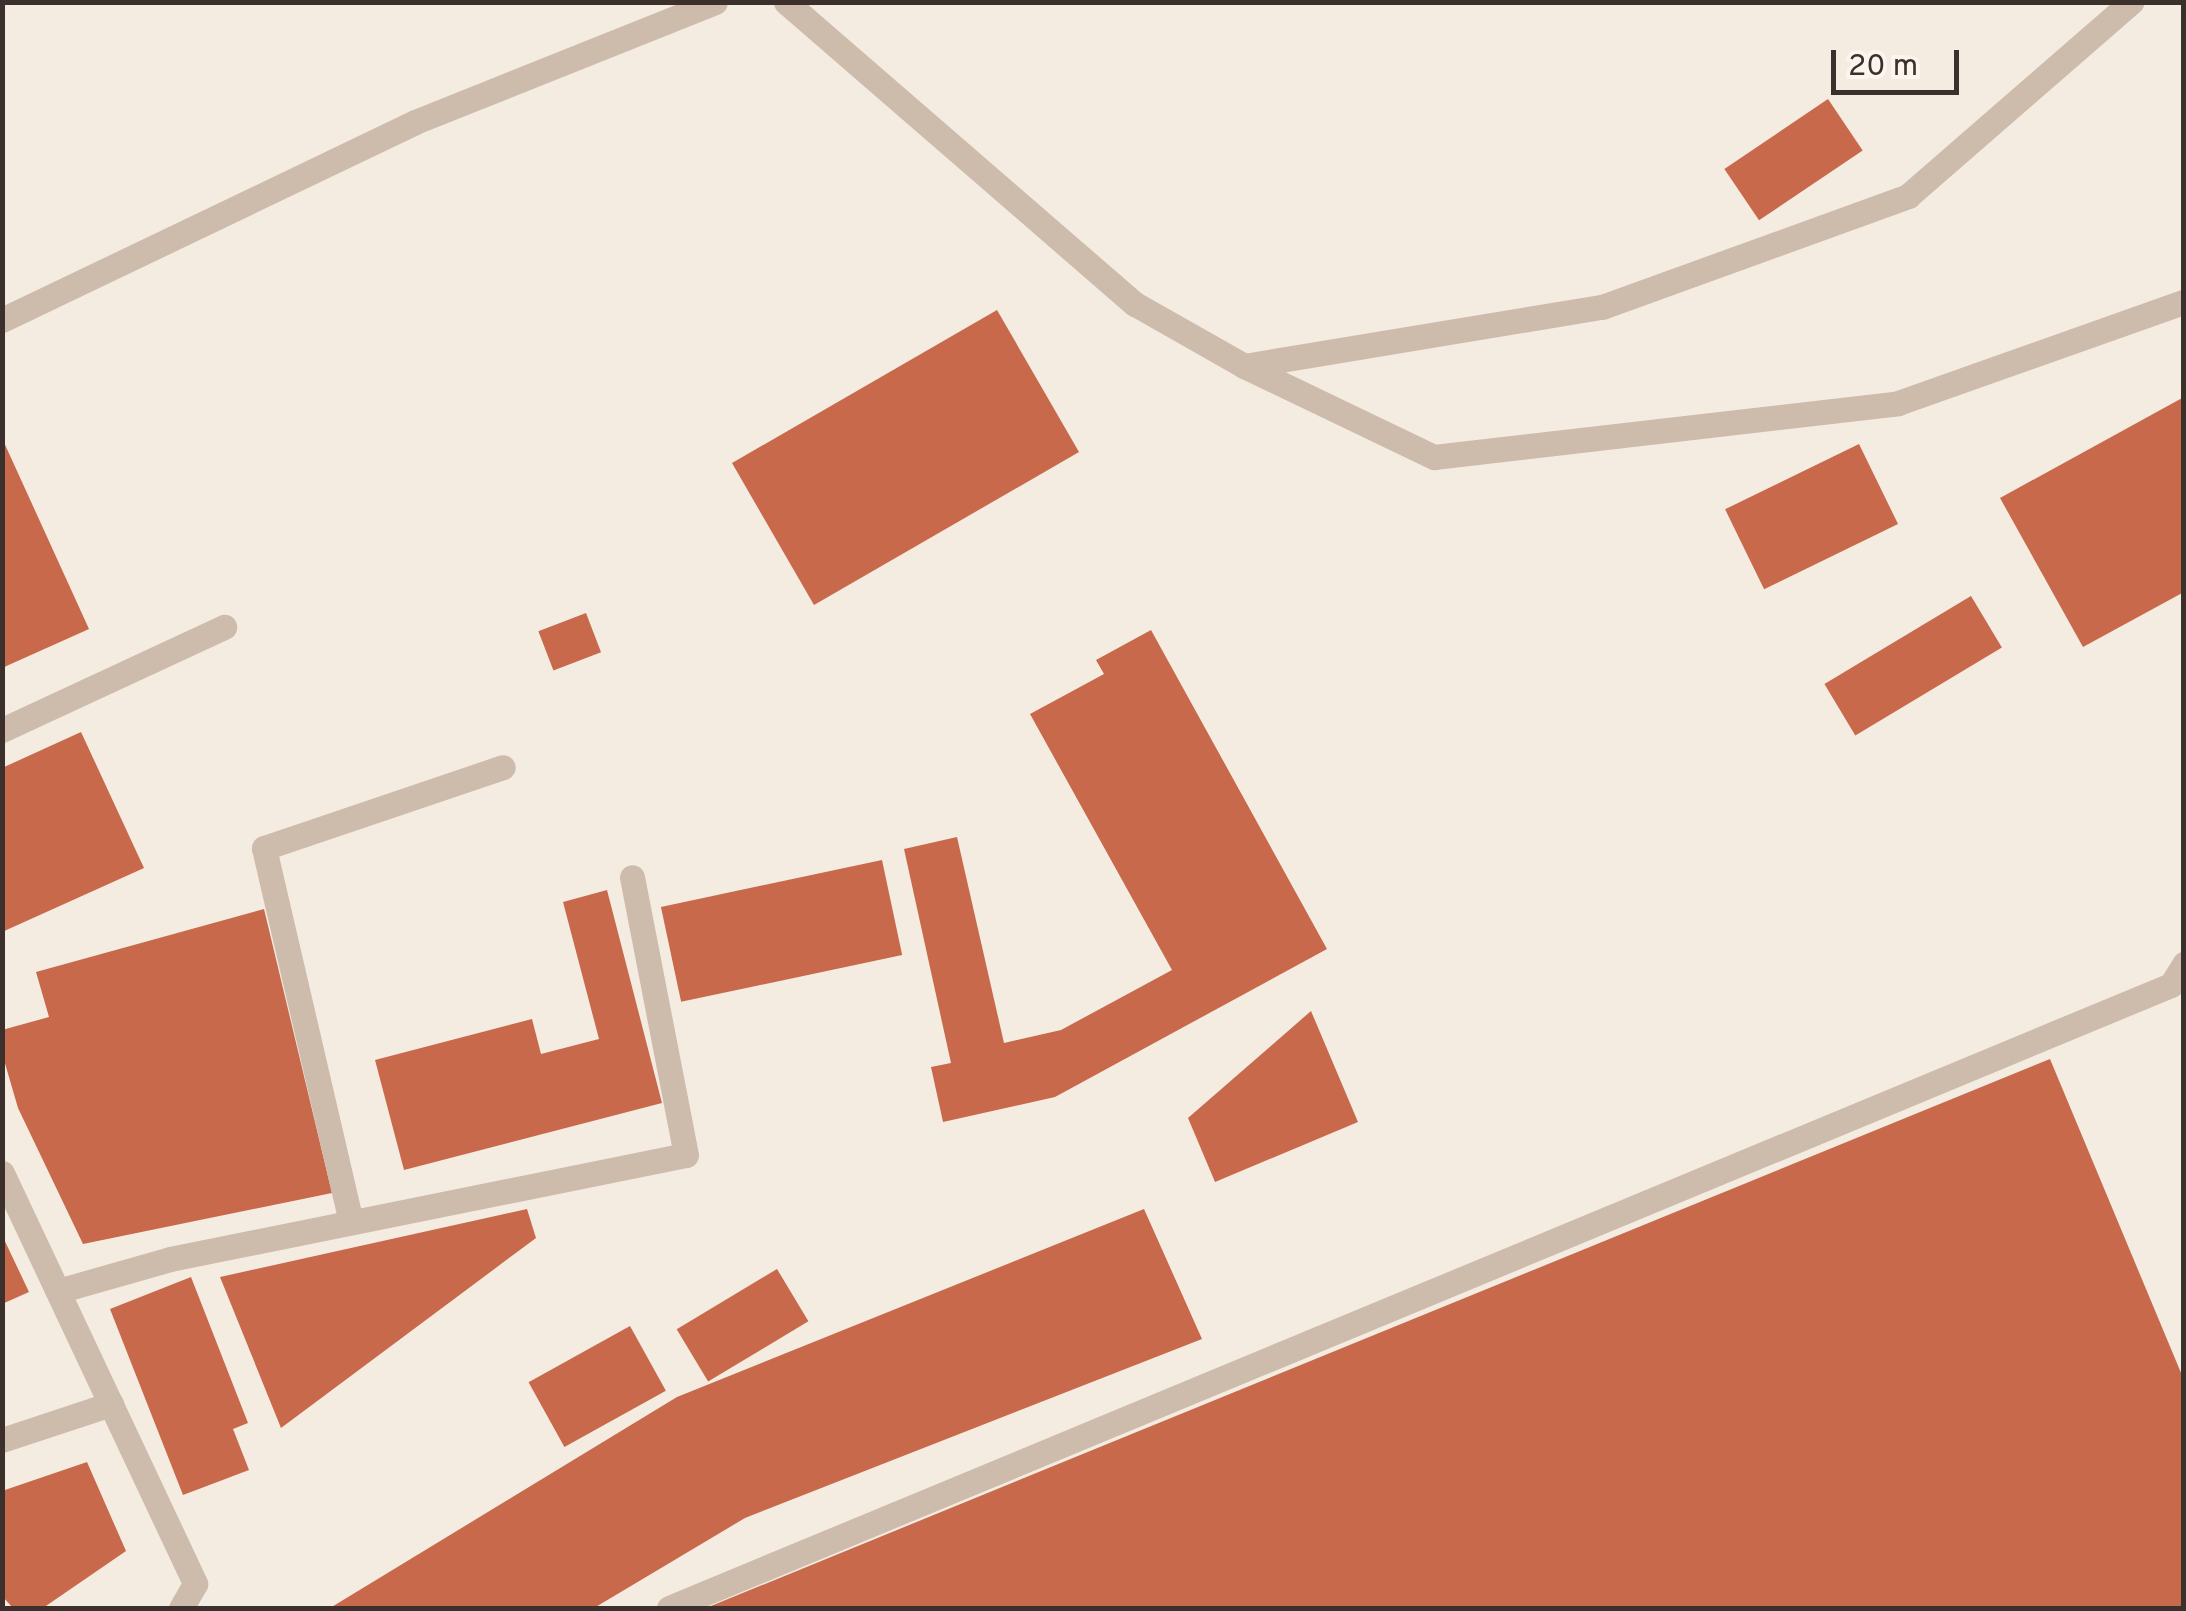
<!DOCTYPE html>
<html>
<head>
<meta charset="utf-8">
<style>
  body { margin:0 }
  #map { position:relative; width:2186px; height:1611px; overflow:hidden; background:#f4ebe1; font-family:Overpass,sans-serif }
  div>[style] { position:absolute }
  .building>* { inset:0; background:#c8694b; transform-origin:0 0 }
  .minor>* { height:25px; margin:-12.5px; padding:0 12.5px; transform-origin:12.5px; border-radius:12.5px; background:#cdbbac }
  span { translate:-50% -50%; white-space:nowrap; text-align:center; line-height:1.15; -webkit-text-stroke:8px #fbf5ee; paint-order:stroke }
  .frame { position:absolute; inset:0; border:5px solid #3b302b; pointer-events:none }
  .scale { position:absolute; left:1831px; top:50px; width:128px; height:45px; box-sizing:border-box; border:5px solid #3b302b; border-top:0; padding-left:12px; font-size:30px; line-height:35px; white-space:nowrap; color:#3b302b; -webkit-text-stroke:8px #fbf5ee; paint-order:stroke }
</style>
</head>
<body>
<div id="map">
  <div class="building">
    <div style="left:1828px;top:99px;width:62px;height:125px;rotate:56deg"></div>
    <div style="left:997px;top:310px;width:164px;height:306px;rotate:60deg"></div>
    <div style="clip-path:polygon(2184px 397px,2184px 592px,2083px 647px,2000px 498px)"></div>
    <div style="clip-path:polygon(2px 438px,89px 629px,2px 668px)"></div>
    <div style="left:1859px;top:444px;width:89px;height:149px;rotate:64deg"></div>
    <div style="left:1971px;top:596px;width:60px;height:171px;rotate:59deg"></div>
    <div style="left:586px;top:613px;width:42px;height:51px;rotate:69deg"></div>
    <div style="clip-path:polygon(1151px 630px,1327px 949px,1055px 1097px,943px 1122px,931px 1067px,951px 1063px,904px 849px,957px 837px,1004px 1043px,1061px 1030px,1172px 970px,1030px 714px,1104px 674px,1096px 660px)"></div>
    <div style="clip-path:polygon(81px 732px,144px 868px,2px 932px,2px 768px)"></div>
    <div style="left:882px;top:860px;width:97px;height:226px;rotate:78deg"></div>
    <div style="clip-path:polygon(607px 890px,662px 1103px,404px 1170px,375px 1060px,532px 1019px,541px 1054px,599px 1039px,563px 902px)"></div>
    <div style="clip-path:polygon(264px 909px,332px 1193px,83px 1244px,18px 1108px,2px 1053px,2px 1030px,49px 1017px,36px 972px)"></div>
    <div style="clip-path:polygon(1311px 1011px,1358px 1122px,1215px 1182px,1188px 1118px)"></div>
    <div style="clip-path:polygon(2050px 1059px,2184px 1380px,2184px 1608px,706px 1608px)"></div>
    <div style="clip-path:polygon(527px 1209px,536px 1238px,281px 1428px,220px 1277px)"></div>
    <div style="clip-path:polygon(1144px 1209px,1202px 1339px,745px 1518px,594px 1608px,330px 1608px,677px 1397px)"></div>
    <div style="clip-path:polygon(2px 1235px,29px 1292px,2px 1304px)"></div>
    <div style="left:777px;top:1269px;width:61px;height:117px;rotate:59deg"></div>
    <div style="clip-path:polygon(191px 1277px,248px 1423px,233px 1429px,249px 1470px,183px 1495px,110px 1309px)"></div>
    <div style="left:630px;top:1326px;width:74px;height:116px;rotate:61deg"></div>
    <div style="clip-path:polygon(87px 1462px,126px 1551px,43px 1608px,13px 1608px,2px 1596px,2px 1491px)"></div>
  </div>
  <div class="minor">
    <div style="left:786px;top:2px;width:462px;rotate:40.9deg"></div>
    <div style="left:1135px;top:304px;width:125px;rotate:29.6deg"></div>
    <div style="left:1244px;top:366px;width:211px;rotate:25.6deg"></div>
    <div style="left:1434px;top:457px;width:467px;rotate:-6.6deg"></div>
    <div style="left:1898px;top:403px;width:303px;rotate:-19.5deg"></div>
    <div style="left:2px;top:320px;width:458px;rotate:-25.6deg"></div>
    <div style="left:415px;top:122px;width:323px;rotate:-21.8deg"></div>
    <div style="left:1244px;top:366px;width:363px;rotate:-9.4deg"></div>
    <div style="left:1602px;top:307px;width:326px;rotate:-19.9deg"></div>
    <div style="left:1908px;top:196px;width:296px;rotate:-41deg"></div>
    <div style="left:2px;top:730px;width:245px;rotate:-24.9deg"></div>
    <div style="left:2px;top:1173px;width:454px;rotate:64.8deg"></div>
    <div style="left:195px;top:1584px;width:28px;rotate:120deg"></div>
    <div style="left:351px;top:1222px;width:384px;rotate:-103.1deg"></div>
    <div style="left:264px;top:848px;width:252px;rotate:-18.7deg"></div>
    <div style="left:58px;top:1291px;width:116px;rotate:-15.9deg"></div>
    <div style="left:170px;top:1259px;width:526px;rotate:-11.4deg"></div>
    <div style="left:686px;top:1155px;width:283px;rotate:-101deg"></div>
    <div style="left:2px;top:1440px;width:115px;rotate:-18.3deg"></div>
    <div style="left:669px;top:1608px;width:1626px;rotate:-22.53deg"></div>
    <div style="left:2171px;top:985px;width:25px;rotate:-58deg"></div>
  </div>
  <div class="frame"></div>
  <div class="scale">20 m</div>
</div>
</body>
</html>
